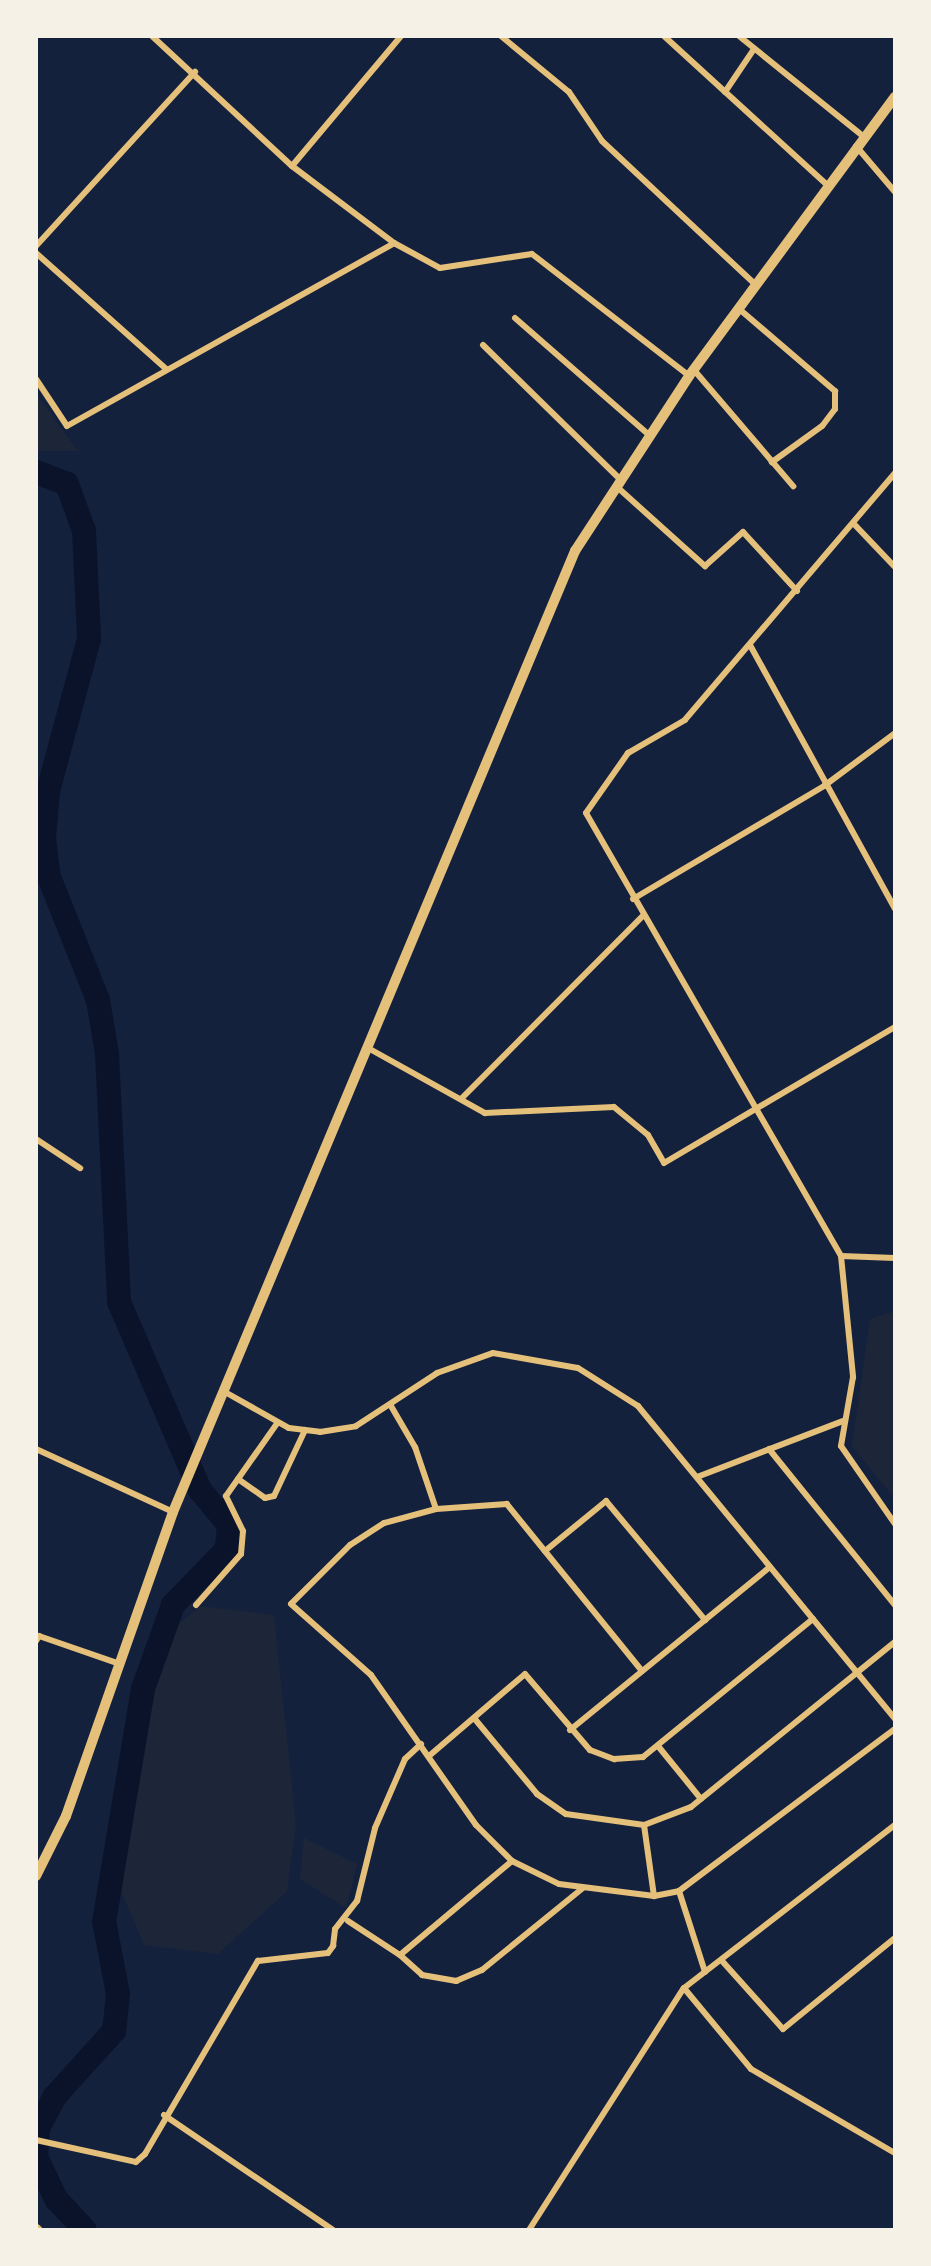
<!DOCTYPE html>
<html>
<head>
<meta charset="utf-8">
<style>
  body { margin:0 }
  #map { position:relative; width:931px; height:2266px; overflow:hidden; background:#14213d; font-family:"Exo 2",sans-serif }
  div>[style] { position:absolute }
  .green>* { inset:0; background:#1d2539 }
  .river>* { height:24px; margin:-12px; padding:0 12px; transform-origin:12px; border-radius:12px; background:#0b132b }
  .minor>* { height:6px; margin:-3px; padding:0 3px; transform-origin:3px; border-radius:3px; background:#e5c07b }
  .secondary>* { height:9px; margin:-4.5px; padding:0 4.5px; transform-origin:4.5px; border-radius:4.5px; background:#e5c07b }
  .primary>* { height:10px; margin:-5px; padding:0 5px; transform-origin:5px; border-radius:5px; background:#e5c07b }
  span { translate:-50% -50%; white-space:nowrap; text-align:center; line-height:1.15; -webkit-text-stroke:6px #f6f1e7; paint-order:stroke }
  .frame { position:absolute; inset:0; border:38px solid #f6f1e7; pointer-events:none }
</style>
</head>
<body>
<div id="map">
  <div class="green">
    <div style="clip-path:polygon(36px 394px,78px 451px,36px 451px)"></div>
    <div style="clip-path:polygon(895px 1311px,895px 1499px,852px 1446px,870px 1319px)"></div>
    <div style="clip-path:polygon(200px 1606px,274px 1615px,296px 1825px,287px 1891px,218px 1954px,144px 1945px,118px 1884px,126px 1812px,145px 1747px,146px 1652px)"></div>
    <div style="clip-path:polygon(304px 1838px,357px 1864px,346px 1908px,300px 1879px)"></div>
  </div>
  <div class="river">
    <div style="left:36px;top:472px;width:33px;rotate:21deg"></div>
    <div style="left:67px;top:484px;width:50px;rotate:70.1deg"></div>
    <div style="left:84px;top:531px;width:108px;rotate:87.3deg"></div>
    <div style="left:89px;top:639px;width:157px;rotate:105.1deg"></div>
    <div style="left:48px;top:791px;width:48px;rotate:94.8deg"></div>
    <div style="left:44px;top:839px;width:38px;rotate:83deg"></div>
    <div style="left:49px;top:877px;width:132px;rotate:68.3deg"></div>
    <div style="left:98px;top:1000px;width:55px;rotate:80.5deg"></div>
    <div style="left:107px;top:1054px;width:248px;rotate:87.2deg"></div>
    <div style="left:119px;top:1302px;width:205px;rotate:66.7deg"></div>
    <div style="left:200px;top:1490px;width:45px;rotate:50.4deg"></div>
    <div style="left:229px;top:1525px;width:24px;rotate:95deg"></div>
    <div style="left:227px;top:1549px;width:78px;rotate:134deg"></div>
    <div style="left:173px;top:1605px;width:89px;rotate:109.7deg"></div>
    <div style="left:143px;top:1689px;width:235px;rotate:99.5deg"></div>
    <div style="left:104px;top:1921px;width:74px;rotate:79.1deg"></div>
    <div style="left:118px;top:1994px;width:37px;rotate:96deg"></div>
    <div style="left:114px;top:2031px;width:88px;rotate:132.2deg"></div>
    <div style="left:55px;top:2096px;width:36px;rotate:118deg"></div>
    <div style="left:38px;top:2128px;width:27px;rotate:94deg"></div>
    <div style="left:36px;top:2157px;width:47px;rotate:64.5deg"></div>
    <div style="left:56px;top:2199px;width:42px;rotate:46.9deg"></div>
  </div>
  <div class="minor">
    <div style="left:152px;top:36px;width:191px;rotate:42.9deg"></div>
    <div style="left:292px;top:166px;width:128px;rotate:37deg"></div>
    <div style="left:394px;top:243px;width:52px;rotate:28.5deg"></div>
    <div style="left:440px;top:268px;width:93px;rotate:-8.7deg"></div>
    <div style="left:532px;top:254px;width:199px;rotate:37.8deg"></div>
    <div style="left:501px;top:36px;width:88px;rotate:39.5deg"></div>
    <div style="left:569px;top:92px;width:59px;rotate:56deg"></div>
    <div style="left:602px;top:141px;width:209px;rotate:43.1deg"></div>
    <div style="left:664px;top:36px;width:221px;rotate:42.4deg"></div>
    <div style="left:739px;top:36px;width:159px;rotate:38.9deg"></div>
    <div style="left:725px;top:92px;width:52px;rotate:-56deg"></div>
    <div style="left:856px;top:146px;width:60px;rotate:49.7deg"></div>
    <div style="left:292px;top:166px;width:170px;rotate:-50deg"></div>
    <div style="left:36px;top:246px;width:236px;rotate:-47.6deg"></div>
    <div style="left:36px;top:253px;width:174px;rotate:41.7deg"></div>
    <div style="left:738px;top:308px;width:128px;rotate:40.6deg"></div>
    <div style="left:835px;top:391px;width:18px;rotate:90deg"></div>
    <div style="left:835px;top:409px;width:21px;rotate:127deg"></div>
    <div style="left:822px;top:426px;width:62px;rotate:144.2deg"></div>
    <div style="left:515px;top:318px;width:176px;rotate:41.1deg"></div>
    <div style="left:483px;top:345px;width:189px;rotate:44.4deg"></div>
    <div style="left:694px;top:370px;width:153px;rotate:49.5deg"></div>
    <div style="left:36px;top:379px;width:56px;rotate:56.6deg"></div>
    <div style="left:67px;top:426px;width:375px;rotate:-29.2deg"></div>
    <div style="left:895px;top:473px;width:324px;rotate:130.4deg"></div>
    <div style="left:685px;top:720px;width:66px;rotate:149.9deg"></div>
    <div style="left:628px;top:753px;width:73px;rotate:125deg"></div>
    <div style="left:586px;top:813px;width:511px;rotate:60.07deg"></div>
    <div style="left:841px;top:1256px;width:122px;rotate:84.3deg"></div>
    <div style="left:853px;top:1377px;width:70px;rotate:99.9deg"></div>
    <div style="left:841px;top:1446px;width:95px;rotate:55.3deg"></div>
    <div style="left:616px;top:486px;width:120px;rotate:42deg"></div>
    <div style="left:705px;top:566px;width:51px;rotate:-41.8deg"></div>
    <div style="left:743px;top:532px;width:80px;rotate:47.5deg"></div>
    <div style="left:854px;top:524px;width:59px;rotate:46.4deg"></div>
    <div style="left:750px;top:645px;width:301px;rotate:61.2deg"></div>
    <div style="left:633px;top:899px;width:222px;rotate:-30.6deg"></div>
    <div style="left:824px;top:786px;width:89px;rotate:-36.7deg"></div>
    <div style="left:368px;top:1048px;width:134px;rotate:29.1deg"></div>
    <div style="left:485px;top:1113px;width:129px;rotate:-2.7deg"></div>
    <div style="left:614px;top:1107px;width:44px;rotate:39.5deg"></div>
    <div style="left:648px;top:1135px;width:32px;rotate:60deg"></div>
    <div style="left:664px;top:1163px;width:268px;rotate:-30.5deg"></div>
    <div style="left:462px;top:1098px;width:257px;rotate:-45.2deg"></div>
    <div style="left:36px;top:1139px;width:53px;rotate:33.4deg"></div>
    <div style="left:841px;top:1256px;width:54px;rotate:2.1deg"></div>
    <div style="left:225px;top:1392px;width:73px;rotate:29.4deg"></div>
    <div style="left:289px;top:1428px;width:31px;rotate:7deg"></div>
    <div style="left:320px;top:1432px;width:36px;rotate:-9deg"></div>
    <div style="left:356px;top:1426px;width:97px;rotate:-33.2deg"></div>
    <div style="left:437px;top:1373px;width:59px;rotate:-19.7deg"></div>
    <div style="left:493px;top:1353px;width:86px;rotate:10deg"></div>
    <div style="left:578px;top:1368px;width:71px;rotate:32.3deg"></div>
    <div style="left:638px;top:1406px;width:405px;rotate:50.6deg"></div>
    <div style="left:391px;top:1406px;width:48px;rotate:59.7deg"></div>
    <div style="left:415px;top:1447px;width:65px;rotate:71.3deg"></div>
    <div style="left:36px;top:1449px;width:151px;rotate:24.7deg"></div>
    <div style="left:769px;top:1449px;width:201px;rotate:51.1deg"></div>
    <div style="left:697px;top:1477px;width:156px;rotate:-21deg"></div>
    <div style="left:238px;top:1479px;width:33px;rotate:35deg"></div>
    <div style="left:265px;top:1498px;width:9px;rotate:-13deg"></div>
    <div style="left:274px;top:1496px;width:73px;rotate:-64.8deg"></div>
    <div style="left:545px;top:1551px;width:79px;rotate:-39.3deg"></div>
    <div style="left:606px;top:1501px;width:155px;rotate:50.2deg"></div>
    <div style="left:196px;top:1605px;width:68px;rotate:-48.6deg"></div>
    <div style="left:241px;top:1554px;width:23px;rotate:-85deg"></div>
    <div style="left:243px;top:1531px;width:39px;rotate:-116deg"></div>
    <div style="left:226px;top:1496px;width:90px;rotate:-54.9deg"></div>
    <div style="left:36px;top:1641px;width:6px;rotate:-59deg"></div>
    <div style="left:39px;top:1636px;width:86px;rotate:19.1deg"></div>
    <div style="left:642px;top:1671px;width:215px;rotate:-129deg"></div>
    <div style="left:507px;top:1504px;width:71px;rotate:176deg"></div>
    <div style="left:436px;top:1509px;width:54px;rotate:164.9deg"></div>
    <div style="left:384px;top:1523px;width:40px;rotate:147.1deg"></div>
    <div style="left:350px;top:1545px;width:83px;rotate:135deg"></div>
    <div style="left:291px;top:1604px;width:107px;rotate:41.6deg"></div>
    <div style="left:371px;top:1675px;width:183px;rotate:55deg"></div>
    <div style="left:476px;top:1825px;width:51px;rotate:45deg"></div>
    <div style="left:512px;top:1861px;width:52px;rotate:26.1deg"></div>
    <div style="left:559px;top:1884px;width:96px;rotate:7.2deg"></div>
    <div style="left:654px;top:1896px;width:25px;rotate:-11deg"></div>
    <div style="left:679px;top:1891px;width:270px;rotate:-36.9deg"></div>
    <div style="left:474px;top:1718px;width:99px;rotate:50.3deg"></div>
    <div style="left:537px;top:1794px;width:35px;rotate:35deg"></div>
    <div style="left:566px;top:1814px;width:79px;rotate:8deg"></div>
    <div style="left:644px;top:1825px;width:50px;rotate:-21deg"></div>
    <div style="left:691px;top:1807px;width:262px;rotate:-39deg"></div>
    <div style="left:570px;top:1730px;width:258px;rotate:-39.2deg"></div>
    <div style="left:658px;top:1746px;width:68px;rotate:50.9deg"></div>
    <div style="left:429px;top:1756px;width:126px;rotate:-40.5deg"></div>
    <div style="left:525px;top:1674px;width:100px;rotate:49.5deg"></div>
    <div style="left:590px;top:1750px;width:26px;rotate:21deg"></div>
    <div style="left:614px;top:1759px;width:29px;rotate:-4deg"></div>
    <div style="left:643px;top:1757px;width:219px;rotate:-39.1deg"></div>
    <div style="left:644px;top:1825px;width:72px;rotate:82deg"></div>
    <div style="left:512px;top:1861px;width:146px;rotate:140deg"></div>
    <div style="left:400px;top:1955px;width:30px;rotate:42deg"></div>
    <div style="left:422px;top:1975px;width:35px;rotate:10deg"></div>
    <div style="left:456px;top:1981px;width:28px;rotate:-23deg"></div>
    <div style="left:482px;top:1970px;width:130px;rotate:-39.1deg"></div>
    <div style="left:679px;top:1891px;width:85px;rotate:72.2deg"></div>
    <div style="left:348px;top:1921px;width:62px;rotate:33.2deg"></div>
    <div style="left:723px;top:1962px;width:90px;rotate:48.2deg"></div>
    <div style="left:783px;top:2029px;width:144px;rotate:-39.1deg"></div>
    <div style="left:684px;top:1988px;width:105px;rotate:50.4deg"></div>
    <div style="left:751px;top:2069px;width:167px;rotate:30.3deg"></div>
    <div style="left:164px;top:2115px;width:204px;rotate:34.2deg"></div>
    <div style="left:36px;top:2140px;width:102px;rotate:12.4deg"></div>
    <div style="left:136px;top:2162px;width:12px;rotate:-42deg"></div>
    <div style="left:145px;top:2154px;width:224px;rotate:-59.7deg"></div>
    <div style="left:258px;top:1961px;width:70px;rotate:-6.5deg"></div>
    <div style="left:328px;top:1953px;width:9px;rotate:-54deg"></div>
    <div style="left:333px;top:1946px;width:17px;rotate:-83deg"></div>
    <div style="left:335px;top:1929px;width:36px;rotate:-52deg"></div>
    <div style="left:357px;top:1901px;width:75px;rotate:-76.1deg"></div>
    <div style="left:375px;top:1828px;width:75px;rotate:-66.5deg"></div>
    <div style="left:405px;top:1759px;width:22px;rotate:-43deg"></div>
    <div style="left:529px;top:2230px;width:287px;rotate:-57.4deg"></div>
    <div style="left:684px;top:1988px;width:267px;rotate:-37.7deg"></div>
  </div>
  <div class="secondary">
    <div style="left:36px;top:2228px;width:3px;rotate:45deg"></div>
  </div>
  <div class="primary">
    <div style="left:36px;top:1876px;width:67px;rotate:-63.4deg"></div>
    <div style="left:66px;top:1816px;width:322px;rotate:-70.6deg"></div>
    <div style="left:173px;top:1512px;width:1042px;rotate:-67.3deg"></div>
    <div style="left:575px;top:551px;width:209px;rotate:-56.9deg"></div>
    <div style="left:689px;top:376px;width:347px;rotate:-53.6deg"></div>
  </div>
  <div class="frame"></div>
</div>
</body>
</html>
